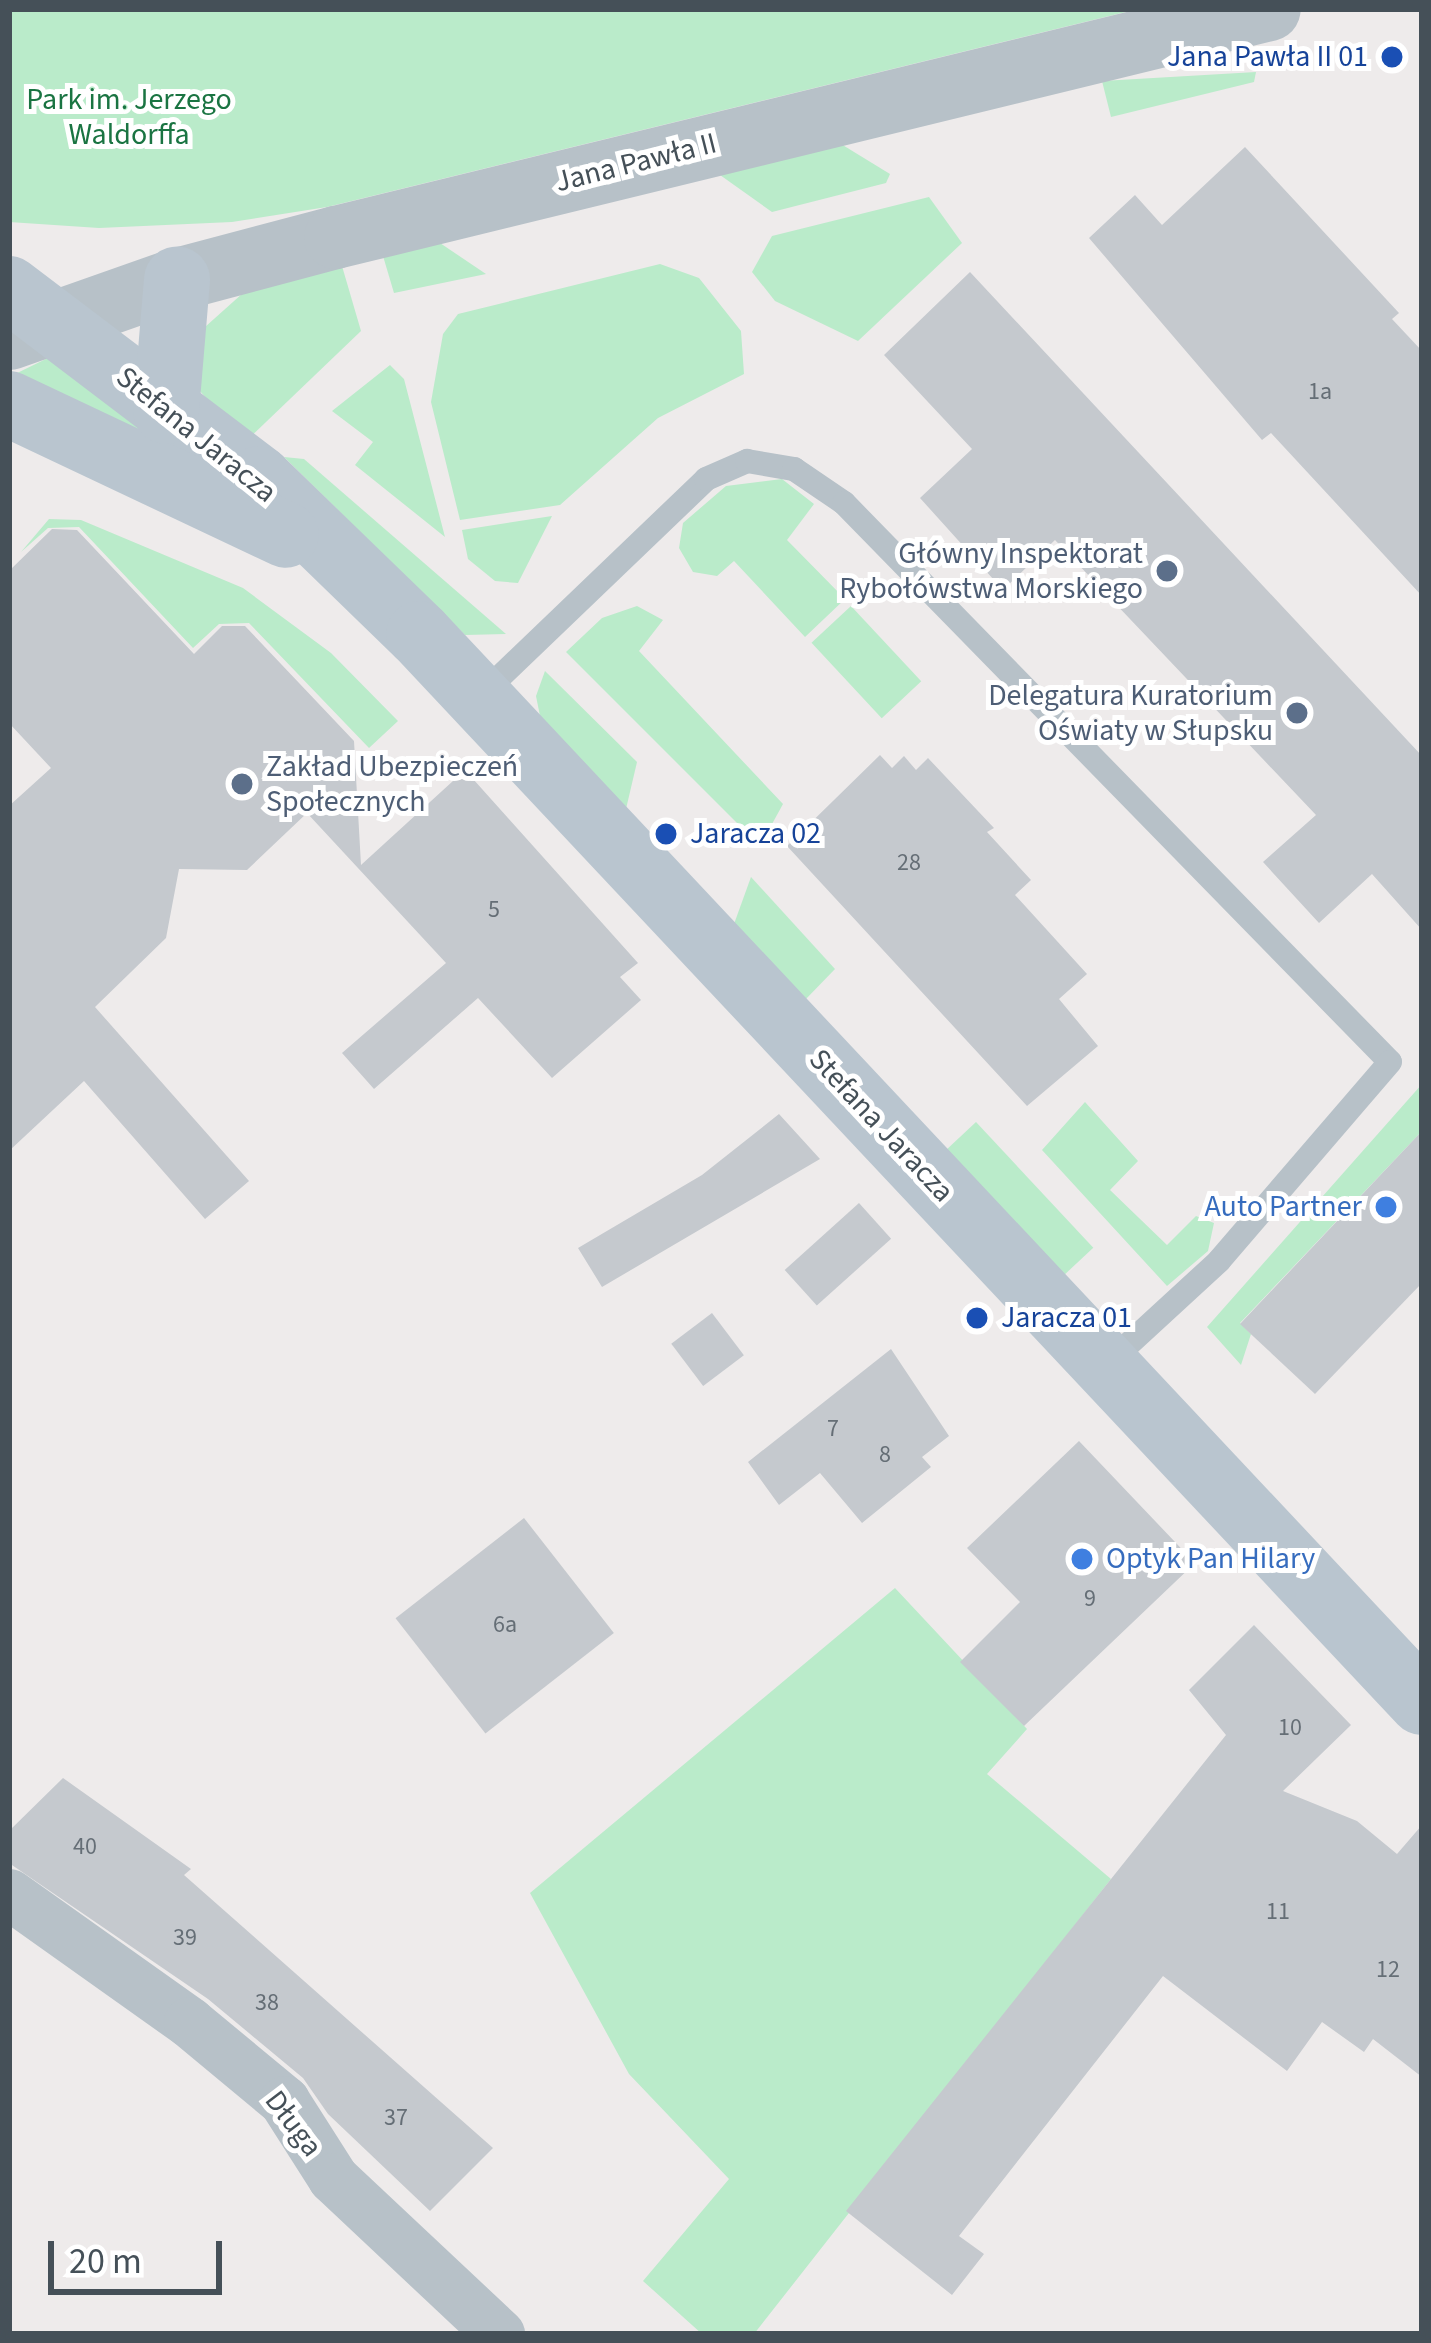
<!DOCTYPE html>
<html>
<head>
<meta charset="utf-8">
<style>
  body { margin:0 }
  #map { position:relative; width:1431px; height:2343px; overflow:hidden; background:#eeebeb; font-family:"Source Sans 3",sans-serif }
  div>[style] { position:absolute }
  .green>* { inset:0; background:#baebca; transform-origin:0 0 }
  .building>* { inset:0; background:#c5c9ce; transform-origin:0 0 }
  .service>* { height:24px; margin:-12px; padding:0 12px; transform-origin:12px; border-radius:12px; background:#b7c1c8 }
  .minor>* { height:51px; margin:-25.5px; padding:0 25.5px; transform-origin:25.5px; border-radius:25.5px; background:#b7c1c8 }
  .tertiary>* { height:63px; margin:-31.5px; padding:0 31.5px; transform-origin:31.5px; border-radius:31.5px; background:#b7c1c8 }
  .secondary>* { height:66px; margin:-33px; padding:0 33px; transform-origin:33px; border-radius:33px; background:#b9c5cf }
  .dots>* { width:33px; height:33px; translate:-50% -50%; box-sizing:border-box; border:6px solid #fff; border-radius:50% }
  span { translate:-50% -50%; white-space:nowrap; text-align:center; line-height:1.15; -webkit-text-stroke:10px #fff; paint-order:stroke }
  .number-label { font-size:24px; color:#656e76 }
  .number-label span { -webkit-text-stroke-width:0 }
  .transit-label { font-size:30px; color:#164399 }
  .right { translate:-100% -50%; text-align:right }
  .left { translate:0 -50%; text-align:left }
  .park-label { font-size:30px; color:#1a7442 }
  .street-label { font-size:30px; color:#455058 }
  .service-label { font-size:30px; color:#4e5e75 }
  .shop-label { font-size:30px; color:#366cbe }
  .frame { position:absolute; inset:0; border:12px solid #455058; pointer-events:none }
  .scale { position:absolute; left:48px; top:2241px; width:174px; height:54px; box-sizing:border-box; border:6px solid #455058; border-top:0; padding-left:15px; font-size:36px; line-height:42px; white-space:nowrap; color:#455058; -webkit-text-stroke:9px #fff; paint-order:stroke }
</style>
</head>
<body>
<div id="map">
  <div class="green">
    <div style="clip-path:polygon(9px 9px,1138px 9px,327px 207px,232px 222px,99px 228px,9px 222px)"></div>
    <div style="clip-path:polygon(1256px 72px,1254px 82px,1111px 117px,1102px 81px)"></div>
    <div style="clip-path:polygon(841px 144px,890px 174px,886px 183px,772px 212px,720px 175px)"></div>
    <div style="clip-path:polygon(929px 197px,962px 243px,858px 341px,775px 301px,752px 272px,772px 236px)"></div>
    <div style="clip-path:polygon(440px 243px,486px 274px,394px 293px,383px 256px)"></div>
    <div style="clip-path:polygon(660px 264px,699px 278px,741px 331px,744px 374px,658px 418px,560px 505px,460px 520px,431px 402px,443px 334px,458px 314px)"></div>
    <div style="clip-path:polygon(342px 266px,361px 331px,245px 442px,199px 390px,205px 327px,243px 293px)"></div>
    <div style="clip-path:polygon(52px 356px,164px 440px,9px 377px)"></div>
    <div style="clip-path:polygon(390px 365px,404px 379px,445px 537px,355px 465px,373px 442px,332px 411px)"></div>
    <div style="clip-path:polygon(284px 457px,304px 459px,506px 634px,465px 635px)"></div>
    <div style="clip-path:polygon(782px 479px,814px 504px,787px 540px,845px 599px,805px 637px,734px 561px,717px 576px,693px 572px,679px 548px,683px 523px,726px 486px)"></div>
    <div style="clip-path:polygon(552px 516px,518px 583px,495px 581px,468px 559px,462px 530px)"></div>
    <div style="clip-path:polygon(49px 519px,81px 520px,243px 588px,331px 653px,398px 721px,369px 748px,249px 623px,219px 624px,193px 648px,79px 527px,48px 528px,21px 552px)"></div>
    <div style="clip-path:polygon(637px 606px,663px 620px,639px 651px,783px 804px,760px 846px,566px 652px,602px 618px)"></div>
    <div style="left:851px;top:606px;width:103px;height:54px;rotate:47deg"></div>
    <div style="clip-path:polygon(545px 671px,637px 762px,626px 809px,540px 716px,536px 696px)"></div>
    <div style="clip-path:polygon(751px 877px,835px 969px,805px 1000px,734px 924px)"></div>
    <div style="clip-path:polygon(1422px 1084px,1422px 1131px,1240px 1323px,1251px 1334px,1241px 1365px,1207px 1327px)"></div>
    <div style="clip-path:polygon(1085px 1102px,1138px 1161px,1110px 1190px,1167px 1245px,1196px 1216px,1214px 1223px,1208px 1251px,1167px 1286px,1042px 1150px)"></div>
    <div style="left:976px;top:1122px;width:172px;height:42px;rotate:47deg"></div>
    <div style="clip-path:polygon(895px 1588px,1027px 1729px,987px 1774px,1111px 1879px,754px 2334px,702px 2334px,643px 2281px,729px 2179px,629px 2074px,530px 1893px)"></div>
  </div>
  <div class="building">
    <div style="clip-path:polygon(1245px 147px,1399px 313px,1392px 319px,1422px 351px,1422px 596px,1271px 433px,1262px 440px,1089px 238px,1135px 195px,1162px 225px)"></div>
    <div style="clip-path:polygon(970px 272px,1422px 756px,1422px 930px,1372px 874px,1319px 923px,1263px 862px,1316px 815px,1055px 540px,1003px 590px,920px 498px,972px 449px,884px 355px)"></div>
    <div style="clip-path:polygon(52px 529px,77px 530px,194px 654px,222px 626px,245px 626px,354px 741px,361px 865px,465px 770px,638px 963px,620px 977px,641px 1000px,552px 1078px,478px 998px,374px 1089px,342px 1053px,446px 963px,307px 813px,247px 870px,179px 869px,166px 938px,95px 1007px,249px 1181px,205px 1219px,84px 1081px,9px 1151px,9px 806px,51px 768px,9px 723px,9px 571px)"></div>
    <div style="clip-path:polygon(880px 755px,892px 768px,904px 756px,916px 770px,928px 758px,994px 828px,987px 832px,1031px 880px,1015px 895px,1087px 974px,1059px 999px,1098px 1046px,1027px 1106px,787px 846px)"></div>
    <div style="clip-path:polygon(779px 1114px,820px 1159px,602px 1287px,578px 1248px,702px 1175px)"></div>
    <div style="clip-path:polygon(1422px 1131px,1422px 1283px,1315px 1394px,1240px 1324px)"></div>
    <div style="left:859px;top:1203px;width:48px;height:100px;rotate:48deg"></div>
    <div style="left:712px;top:1313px;width:53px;height:51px;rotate:53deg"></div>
    <div style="clip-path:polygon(891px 1349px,949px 1436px,922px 1457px,931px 1467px,862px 1523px,820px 1473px,779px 1505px,748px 1462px)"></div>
    <div style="clip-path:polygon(1079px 1441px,1195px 1563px,1024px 1726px,960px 1662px,1020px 1602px,967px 1548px)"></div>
    <div style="left:524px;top:1518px;width:146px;height:163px;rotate:52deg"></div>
    <div style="clip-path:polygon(1254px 1625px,1351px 1725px,1283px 1791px,1357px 1821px,1397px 1854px,1422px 1825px,1422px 2077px,1373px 2039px,1364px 2052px,1322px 2022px,1287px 2071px,1163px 1976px,959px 2236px,984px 2254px,952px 2295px,846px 2211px,1226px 1735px,1189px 1690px)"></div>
    <div style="clip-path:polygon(63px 1778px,191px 1869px,184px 1875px,493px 2148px,430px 2211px,328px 2114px,303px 2078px,208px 1999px,9px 1863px,9px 1831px)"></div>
  </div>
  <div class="service">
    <div style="left:480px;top:696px;width:313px;rotate:-43.8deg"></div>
    <div style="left:706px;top:479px;width:45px;rotate:-23.7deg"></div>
    <div style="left:747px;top:461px;width:48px;rotate:9.7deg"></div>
    <div style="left:794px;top:469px;width:60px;rotate:34.2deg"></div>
    <div style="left:844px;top:503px;width:781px;rotate:45.67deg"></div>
    <div style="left:1390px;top:1062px;width:262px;rotate:130.7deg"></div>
    <div style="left:1219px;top:1261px;width:152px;rotate:137.4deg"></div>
  </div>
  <div class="minor">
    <div style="left:9px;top:1894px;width:221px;rotate:35.4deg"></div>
    <div style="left:189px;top:2022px;width:124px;rotate:39.7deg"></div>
    <div style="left:284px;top:2101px;width:91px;rotate:57.5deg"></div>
    <div style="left:333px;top:2178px;width:228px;rotate:43.2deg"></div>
  </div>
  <div class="tertiary">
    <div style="left:9px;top:338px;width:178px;rotate:-19.4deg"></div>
    <div style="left:177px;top:279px;width:163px;rotate:-14.9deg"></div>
    <div style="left:335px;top:237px;width:961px;rotate:-13.72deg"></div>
  </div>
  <div class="secondary">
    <div style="left:9px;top:289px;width:314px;rotate:37.2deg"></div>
    <div style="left:259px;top:479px;width:223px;rotate:44.1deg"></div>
    <div style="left:419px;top:634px;width:1465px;rotate:46.8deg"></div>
    <div style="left:9px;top:404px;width:306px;rotate:25.3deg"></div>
    <div style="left:166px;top:411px;width:132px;rotate:-85.2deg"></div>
  </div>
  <div class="dots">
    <div style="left:1392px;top:57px;background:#1a4fb4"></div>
    <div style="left:1167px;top:571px;background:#5c6f8a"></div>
    <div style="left:1297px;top:713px;background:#5c6f8a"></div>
    <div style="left:242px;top:784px;background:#5c6f8a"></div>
    <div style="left:666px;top:834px;background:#1a4fb4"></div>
    <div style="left:1386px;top:1207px;background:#3f7fe0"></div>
    <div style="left:977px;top:1318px;background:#1a4fb4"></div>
    <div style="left:1082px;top:1559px;background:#3f7fe0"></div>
  </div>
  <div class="number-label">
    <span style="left:1320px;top:392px">1a</span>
    <span style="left:909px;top:863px">28</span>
    <span style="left:494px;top:910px">5</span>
    <span style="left:833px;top:1429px">7</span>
    <span style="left:885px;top:1455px">8</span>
    <span style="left:1090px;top:1599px">9</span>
    <span style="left:505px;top:1625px">6a</span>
    <span style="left:1290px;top:1728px">10</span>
    <span style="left:85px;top:1847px">40</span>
    <span style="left:1278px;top:1912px">11</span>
    <span style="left:185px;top:1938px">39</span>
    <span style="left:1388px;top:1970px">12</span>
    <span style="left:267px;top:2003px">38</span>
    <span style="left:396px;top:2118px">37</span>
  </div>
  <div class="transit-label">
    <span class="right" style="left:1368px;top:57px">Jana Pawła II 01</span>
    <span class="left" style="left:690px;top:834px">Jaracza 02</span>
    <span class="left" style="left:1001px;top:1318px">Jaracza 01</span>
  </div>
  <div class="park-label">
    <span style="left:129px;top:117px">Park im. Jerzego<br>Waldorffa</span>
  </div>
  <div class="street-label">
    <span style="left:636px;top:163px;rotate:-14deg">Jana Pawła II</span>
    <span style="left:196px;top:435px;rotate:39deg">Stefana Jaracza</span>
    <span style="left:881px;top:1126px;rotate:47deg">Stefana Jaracza</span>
    <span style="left:293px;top:2124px;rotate:53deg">Długa</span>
  </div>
  <div class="service-label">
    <span class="right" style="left:1143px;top:571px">Główny Inspektorat<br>Rybołówstwa Morskiego</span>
    <span class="right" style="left:1273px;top:713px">Delegatura Kuratorium<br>Oświaty w Słupsku</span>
    <span class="left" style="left:266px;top:784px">Zakład Ubezpieczeń<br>Społecznych</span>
  </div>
  <div class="shop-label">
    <span class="right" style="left:1362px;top:1207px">Auto Partner</span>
    <span class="left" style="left:1106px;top:1559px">Optyk Pan Hilary</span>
  </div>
  <div class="frame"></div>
  <div class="scale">20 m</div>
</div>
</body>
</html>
